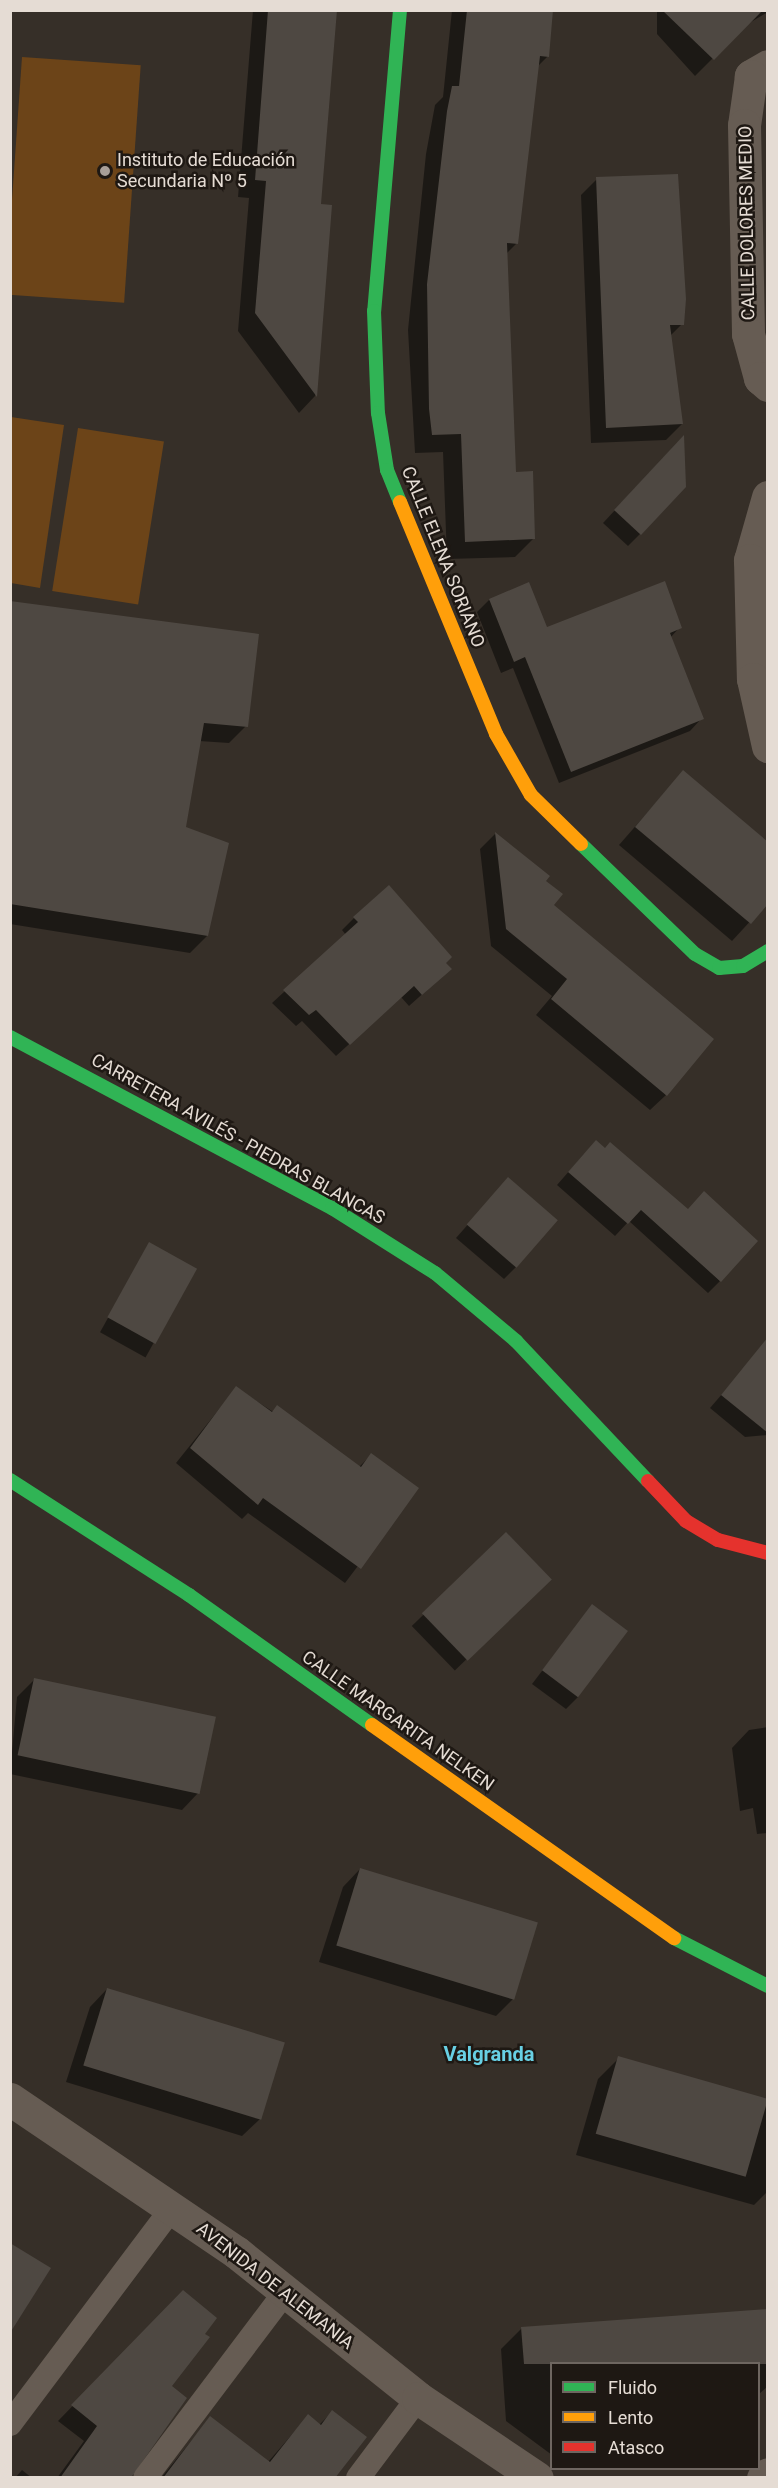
<!DOCTYPE html>
<html>
<head>
<meta charset="utf-8">
<style>
  body { margin:0 }
  #map { position:relative; width:778px; height:2488px; overflow:hidden; background:#362f28; font-family:Roboto,sans-serif }
  div>[style] { position:absolute }
  .green>* { inset:0; background:#6c4418; transform-origin:0 0 }
  .shadow>* { inset:0; background:#0007; transform-origin:0 0 }
  .building>* { inset:0; background:#4e4842; transform-origin:0 0 }
  .lane>* { height:24px; margin:-12px; padding:0 12px; transform-origin:12px; border-radius:12px; background:#665c53 }
  .street>* { height:33px; margin:-16.5px; padding:0 16.5px; transform-origin:16.5px; border-radius:16.5px; background:#665c53 }
  .fast>* { height:14px; margin:-7px; padding:0 7px; transform-origin:7px; border-radius:7px; background:#30b455 }
  .slow>* { height:14px; margin:-7px; padding:0 7px; transform-origin:7px; border-radius:7px; background:#ff9f0a }
  .jam>* { height:14px; margin:-7px; padding:0 7px; transform-origin:7px; border-radius:7px; background:#e5322d }
  .dots>* { width:16px; height:16px; translate:-50% -50%; box-sizing:border-box; border:3px solid #1e1813; border-radius:50% }
  span { translate:-50% -50%; white-space:nowrap; text-align:center; line-height:1.15; -webkit-text-stroke:5px #1e1813; paint-order:stroke }
  .poi-label { font-size:18px; color:#e5dcd4 }
  .left { translate:0 -50%; text-align:left }
  .street-label { font-size:18px; color:#e5dcd4 }
  .neighbourhood-label { font-size:20px; color:#68d0e4; font-weight:700 }
  .frame { position:absolute; inset:0; border:12px solid #e5dcd4; pointer-events:none }
  .legend { position:absolute; left:550px; top:2362px; width:210px; height:108px; box-sizing:border-box; background:#1e1813; border:2px solid #6e6660; margin:0; padding:8px 10px; list-style:none; font-size:18px; color:#e5dcd4 }
  .legend li { display:flex; align-items:center; gap:12px; height:30px }
  .legend b { width:30px; border:2px solid #6e6660 }
</style>
</head>
<body>
<div id="map">
  <div class="green">
    <div style="left:22px;top:57px;width:119px;height:238px;rotate:4deg"></div>
    <div style="clip-path:polygon(11px 417px,64px 425px,40px 588px,11px 583px)"></div>
    <div style="left:78px;top:428px;width:87px;height:165px;rotate:9deg"></div>
  </div>
  <div class="shadow">
    <div style="clip-path:polygon(253px 10px,335px 10px,320px 206px,330px 207px,315px 396px,299px 413px,238px 331px,249px 198px,238px 197px)"></div>
    <div style="clip-path:polygon(452px 10px,552px 10px,548px 56px,537px 67px,516px 244px,506px 254px,515px 473px,533px 539px,515px 557px,447px 559px,443px 452px,415px 453px,408px 330px,426px 154px,435px 105px,443px 97px)"></div>
    <div style="clip-path:polygon(657px 10px,768px 10px,768px 12px,746px 25px,695px 76px,657px 34px)"></div>
    <div style="clip-path:polygon(597px 179px,682px 324px,670px 336px,682px 424px,666px 440px,591px 443px,581px 195px)"></div>
    <div style="clip-path:polygon(672px 449px,640px 534px,628px 546px,603px 523px)"></div>
    <div style="clip-path:polygon(489px 600px,546px 629px,680px 627px,670px 638px,702px 718px,690px 731px,559px 783px,513px 668px,501px 673px,477px 612px)"></div>
    <div style="clip-path:polygon(10px 602px,246px 726px,229px 743px,199px 741px,184px 828px,207px 936px,190px 953px,10px 924px)"></div>
    <div style="clip-path:polygon(683px 772px,768px 902px,732px 941px,619px 845px)"></div>
    <div style="clip-path:polygon(495px 834px,548px 876px,544px 881px,552px 905px,666px 1095px,650px 1110px,536px 1015px,552px 996px,491px 946px,480px 849px)"></div>
    <div style="clip-path:polygon(354px 918px,444px 963px,437px 981px,409px 1006px,401px 997px,336px 1056px,302px 1021px,296px 1026px,272px 1003px,346px 935px,342px 930px)"></div>
    <div style="clip-path:polygon(584px 1154px,720px 1281px,708px 1293px,629px 1221px,615px 1236px,557px 1185px)"></div>
    <div style="clip-path:polygon(508px 1179px,516px 1267px,504px 1279px,456px 1238px)"></div>
    <div style="left:149px;top:1244px;width:52px;height:101px;rotate:29deg"></div>
    <div style="clip-path:polygon(768px 1363px,768px 1435px,745px 1437px,710px 1408px,748px 1364px)"></div>
    <div style="clip-path:polygon(236px 1388px,359px 1467px,371px 1455px,417px 1488px,345px 1583px,248px 1513px,242px 1519px,176px 1463px)"></div>
    <div style="left:506px;top:1535px;width:62px;height:131px;rotate:46deg"></div>
    <div style="clip-path:polygon(592px 1606px,578px 1697px,566px 1709px,532px 1684px)"></div>
    <div style="clip-path:polygon(34px 1680px,199px 1792px,182px 1810px,10px 1774px,17px 1697px)"></div>
    <div style="clip-path:polygon(768px 1727px,768px 1833px,757px 1834px,753px 1808px,740px 1811px,732px 1748px,749px 1730px)"></div>
    <div style="clip-path:polygon(360px 1869px,513px 1999px,496px 2016px,319px 1962px,343px 1887px)"></div>
    <div style="clip-path:polygon(107px 1989px,260px 2119px,242px 2136px,66px 2082px,90px 2007px)"></div>
    <div style="clip-path:polygon(619px 2058px,768px 2100px,768px 2191px,754px 2205px,576px 2155px,598px 2079px)"></div>
    <div style="clip-path:polygon(183px 2292px,170px 2386px,133px 2478px,57px 2478px,84px 2441px,58px 2421px)"></div>
    <div style="clip-path:polygon(768px 2310px,768px 2386px,758px 2395px,758px 2364px,552px 2364px,552px 2455px,506px 2421px,501px 2349px,522px 2328px)"></div>
    <div style="clip-path:polygon(332px 2412px,335px 2478px,161px 2478px,210px 2418px,268px 2462px,308px 2416px,319px 2425px)"></div>
    <div style="clip-path:polygon(22px 2470px,32px 2478px,15px 2478px)"></div>
  </div>
  <div class="building">
    <div style="clip-path:polygon(268px 10px,337px 10px,321px 204px,332px 205px,317px 397px,255px 313px,266px 181px,255px 180px)"></div>
    <div style="clip-path:polygon(467px 10px,553px 10px,549px 57px,540px 56px,518px 244px,507px 243px,516px 472px,533px 471px,535px 539px,465px 542px,461px 434px,432px 435px,429px 409px,427px 284px,447px 111px,452px 86px,459px 86px)"></div>
    <div style="clip-path:polygon(662px 10px,763px 10px,714px 60px)"></div>
    <div style="clip-path:polygon(678px 174px,686px 299px,684px 325px,670px 325px,683px 424px,606px 428px,596px 177px)"></div>
    <div style="clip-path:polygon(684px 435px,686px 487px,641px 535px,614px 510px)"></div>
    <div style="clip-path:polygon(665px 581px,682px 628px,670px 633px,704px 719px,571px 772px,525px 657px,514px 662px,489px 599px,529px 582px,547px 627px)"></div>
    <div style="clip-path:polygon(10px 601px,259px 634px,248px 727px,204px 723px,186px 827px,229px 843px,208px 936px,10px 904px)"></div>
    <div style="clip-path:polygon(683px 770px,768px 842px,768px 904px,751px 924px,635px 827px)"></div>
    <div style="clip-path:polygon(495px 832px,550px 876px,546px 881px,563px 894px,554px 905px,714px 1039px,667px 1096px,551px 999px,567px 979px,506px 929px)"></div>
    <div style="clip-path:polygon(389px 885px,452px 957px,446px 963px,452px 969px,422px 995px,414px 986px,350px 1045px,316px 1010px,309px 1015px,283px 990px,358px 922px,353px 917px)"></div>
    <div style="clip-path:polygon(596px 1140px,605px 1148px,610px 1142px,688px 1209px,704px 1191px,758px 1241px,721px 1282px,641px 1210px,628px 1224px,568px 1172px)"></div>
    <div style="left:508px;top:1177px;width:66px;height:63px;rotate:41deg"></div>
    <div style="left:149px;top:1242px;width:55px;height:86px;rotate:29deg"></div>
    <div style="clip-path:polygon(768px 1337px,768px 1433px,721px 1395px)"></div>
    <div style="clip-path:polygon(236px 1386px,272px 1412px,277px 1405px,361px 1467px,371px 1453px,419px 1488px,361px 1569px,263px 1498px,258px 1505px,190px 1448px)"></div>
    <div style="left:506px;top:1532px;width:66px;height:117px;rotate:46deg"></div>
    <div style="left:592px;top:1604px;width:45px;height:83px;rotate:37deg"></div>
    <div style="left:34px;top:1678px;width:186px;height:79px;rotate:12deg"></div>
    <div style="left:360px;top:1868px;width:186px;height:81px;rotate:17deg"></div>
    <div style="left:107px;top:1988px;width:186px;height:81px;rotate:17deg"></div>
    <div style="left:618px;top:2056px;width:156px;height:81px;rotate:16deg"></div>
    <div style="clip-path:polygon(10px 2243px,51px 2268px,10px 2333px)"></div>
    <div style="clip-path:polygon(183px 2290px,217px 2318px,205px 2334px,210px 2337px,172px 2386px,187px 2398px,131px 2478px,60px 2478px,97px 2426px,71px 2405px)"></div>
    <div style="clip-path:polygon(768px 2309px,768px 2364px,524px 2364px,521px 2327px)"></div>
    <div style="clip-path:polygon(332px 2410px,367px 2437px,335px 2478px,163px 2478px,210px 2416px,270px 2462px,308px 2414px,321px 2425px)"></div>
  </div>
  <div class="lane">
    <div style="left:10px;top:2424px;width:270px;rotate:-53.1deg"></div>
    <div style="left:145px;top:2478px;width:233px;rotate:-53deg"></div>
    <div style="left:358px;top:2478px;width:100px;rotate:-53.1deg"></div>
  </div>
  <div class="street">
    <div style="left:768px;top:66px;width:20px;rotate:150deg"></div>
    <div style="left:751px;top:76px;width:49px;rotate:98.1deg"></div>
    <div style="left:744px;top:125px;width:209px;rotate:88.9deg"></div>
    <div style="left:748px;top:334px;width:46px;rotate:74.7deg"></div>
    <div style="left:760px;top:378px;width:11px;rotate:41deg"></div>
    <div style="left:768px;top:497px;width:66px;rotate:105.9deg"></div>
    <div style="left:750px;top:560px;width:119px;rotate:88.6deg"></div>
    <div style="left:753px;top:679px;width:69px;rotate:77.4deg"></div>
    <div style="left:10px;top:2099px;width:273px;rotate:34.1deg"></div>
    <div style="left:236px;top:2252px;width:233px;rotate:38.7deg"></div>
    <div style="left:418px;top:2398px;width:143px;rotate:33.9deg"></div>
    <div style="left:763px;top:2478px;width:6px;rotate:-39deg"></div>
  </div>
  <div class="fast">
    <div style="left:400px;top:10px;width:302px;rotate:94.9deg"></div>
    <div style="left:374px;top:311px;width:102px;rotate:87.8deg"></div>
    <div style="left:378px;top:413px;width:58px;rotate:81deg"></div>
    <div style="left:387px;top:470px;width:35px;rotate:68deg"></div>
    <div style="left:581px;top:844px;width:158px;rotate:44deg"></div>
    <div style="left:695px;top:954px;width:28px;rotate:30deg"></div>
    <div style="left:719px;top:968px;width:24px;rotate:-5deg"></div>
    <div style="left:743px;top:966px;width:29px;rotate:-31deg"></div>
    <div style="left:10px;top:1037px;width:365px;rotate:28deg"></div>
    <div style="left:332px;top:1208px;width:122px;rotate:32.3deg"></div>
    <div style="left:435px;top:1273px;width:106px;rotate:40deg"></div>
    <div style="left:516px;top:1341px;width:192px;rotate:46.7deg"></div>
    <div style="left:10px;top:1480px;width:213px;rotate:32.7deg"></div>
    <div style="left:189px;top:1595px;width:224px;rotate:35.4deg"></div>
    <div style="left:674px;top:1938px;width:106px;rotate:27.1deg"></div>
  </div>
  <div class="slow">
    <div style="left:400px;top:502px;width:251px;rotate:67.5deg"></div>
    <div style="left:496px;top:734px;width:70px;rotate:60.2deg"></div>
    <div style="left:531px;top:795px;width:70px;rotate:44.4deg"></div>
    <div style="left:372px;top:1725px;width:370px;rotate:35.2deg"></div>
  </div>
  <div class="jam">
    <div style="left:648px;top:1481px;width:55px;rotate:46.5deg"></div>
    <div style="left:686px;top:1521px;width:37px;rotate:31deg"></div>
    <div style="left:718px;top:1540px;width:52px;rotate:14.6deg"></div>
  </div>
  <div class="dots">
    <div style="left:105px;top:171px;background:#a89f98"></div>
  </div>
  <div class="poi-label">
    <span class="left" style="left:117px;top:171px">Instituto de Educación<br>Secundaria Nº 5</span>
  </div>
  <div class="street-label">
    <span style="left:747px;top:223px;rotate:-91deg">CALLE DOLORES MEDIO</span>
    <span style="left:443px;top:557px;rotate:68deg">CALLE ELENA SORIANO</span>
    <span style="left:238px;top:1139px;rotate:29deg">CARRETERA AVILÉS - PIEDRAS BLANCAS</span>
    <span style="left:398px;top:1721px;rotate:35deg">CALLE MARGARITA NELKEN</span>
    <span style="left:275px;top:2286px;rotate:38deg">AVENIDA DE ALEMANIA</span>
  </div>
  <div class="neighbourhood-label">
    <span style="left:489px;top:2054px">Valgranda</span>
  </div>
  <div class="frame"></div>
  <ul class="legend">
  <li><b style="height:8px;background:#30b455"></b>Fluido</li>
  <li><b style="height:8px;background:#ff9f0a"></b>Lento</li>
  <li><b style="height:8px;background:#e5322d"></b>Atasco</li>
  </ul>
</div>
</body>
</html>
